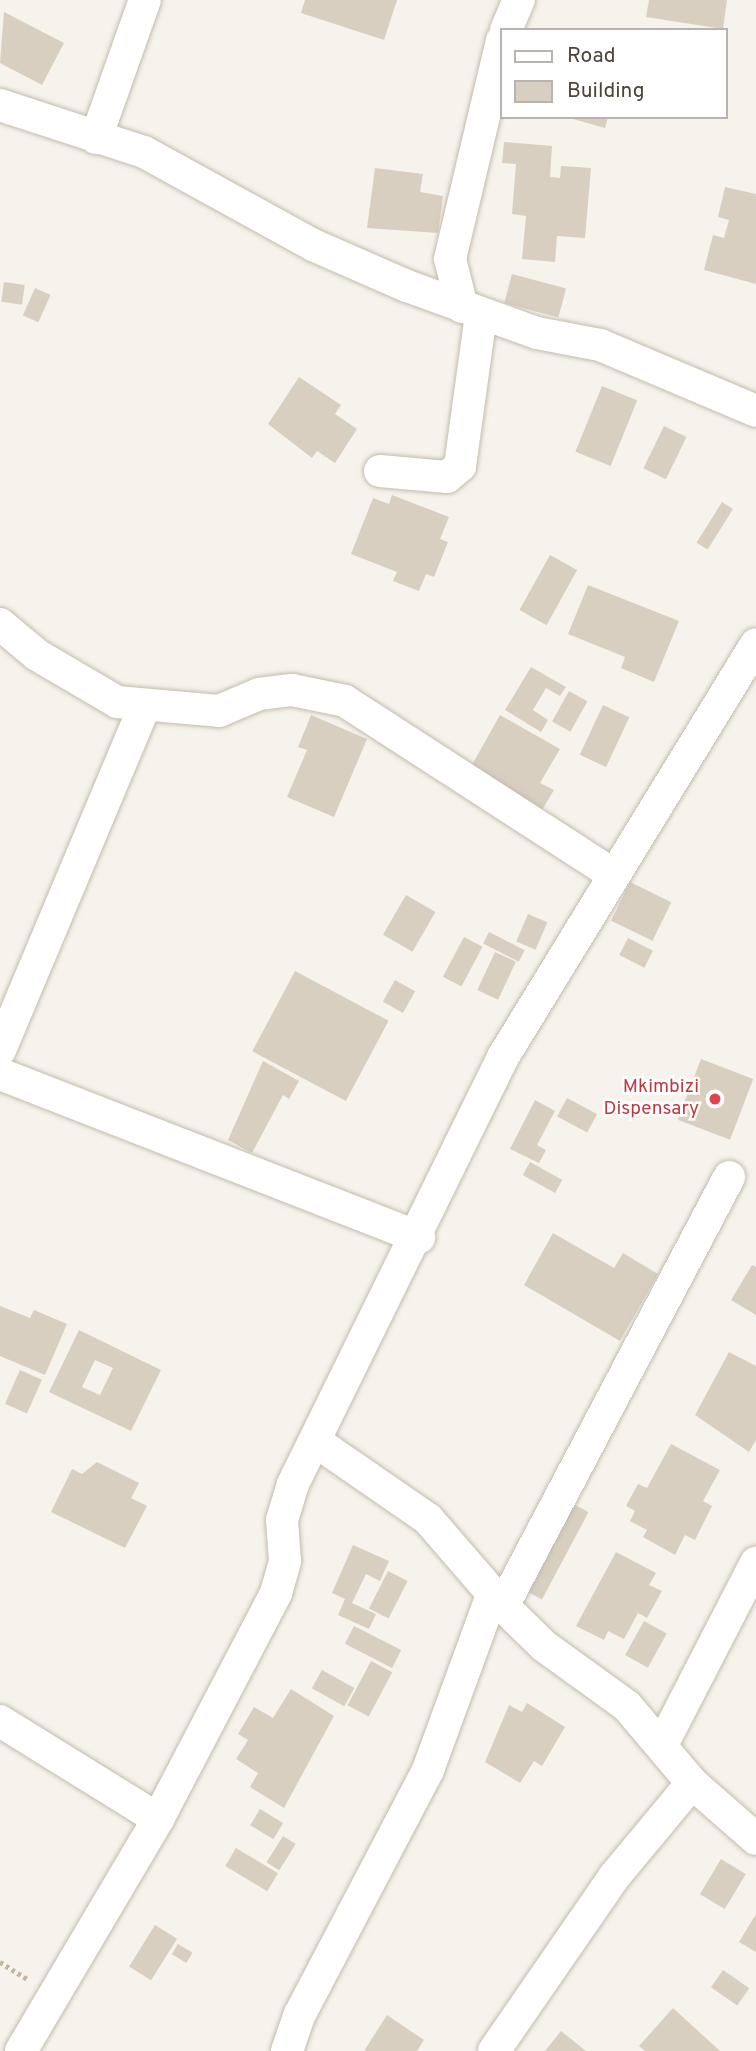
<!DOCTYPE html>
<html>
<head>
<meta charset="utf-8">
<style>
  body { margin:0 }
  #map { position:relative; width:756px; height:2051px; overflow:hidden; background:#f6f3ec; font-family:Overpass,sans-serif }
  div>[style] { position:absolute }
  .building>* { inset:0; background:#d8cfc1; transform-origin:0 0 }
  .path>* { height:4.5px; margin-top:-2.25px; transform-origin:0; background:repeating-linear-gradient(90deg,#c4b79f 0 3.5px,transparent 0 7px) }
  .roads { filter:drop-shadow(0 0 2px #c2bbae) drop-shadow(0 0 2px #c2bbae) }
  .minor>* { height:32px; margin:-16px; padding:0 16px; transform-origin:16px; border-radius:16px; background:#fff }
  .dots>* { width:19px; height:19px; translate:-50% -50%; box-sizing:border-box; border:4px solid #fff; border-radius:50% }
  span { translate:-50% -50%; white-space:nowrap; text-align:center; line-height:1.15; -webkit-text-stroke:5px #fff; paint-order:stroke }
  .health-label { font-size:19px; color:#be3a42 }
  .right { translate:-100% -50%; text-align:right }
  .legend { position:absolute; left:500px; top:28px; width:228px; height:91px; box-sizing:border-box; background:#fff; border:2px solid #b7b4b0; margin:0; padding:9px 12px; list-style:none; font-size:21px; color:#4b4439 }
  .legend li { display:flex; align-items:center; gap:14px; height:35px }
  .legend b { width:35px; border:2px solid #b7b4b0 }
</style>
</head>
<body>
<div id="map">
  <div class="building">
    <div style="clip-path:polygon(305px 0,397px 0,384px 40px,301px 13px)"></div>
    <div style="clip-path:polygon(649px 0,727px 0,723px 29px,646px 17px)"></div>
    <div style="clip-path:polygon(4px 12px,64px 43px,42px 85px,0 63px)"></div>
    <div style="clip-path:polygon(566px 117px,608px 117px,605px 128px)"></div>
    <div style="clip-path:polygon(504px 142px,552px 146px,550px 177px,560px 178px,561px 166px,591px 168px,585px 238px,557px 236px,555px 262px,522px 259px,526px 216px,512px 214px,516px 164px,502px 163px)"></div>
    <div style="clip-path:polygon(375px 168px,423px 174px,420px 192px,443px 196px,438px 233px,367px 228px)"></div>
    <div style="clip-path:polygon(725px 187px,756px 194px,756px 284px,704px 270px,713px 235px,724px 238px,729px 220px,718px 217px)"></div>
    <div style="left:512px;top:274px;width:56px;height:30px;rotate:15deg"></div>
    <div style="left:4px;top:282px;width:21px;height:20px;rotate:8deg"></div>
    <div style="left:35px;top:288px;width:17px;height:30px;rotate:24deg"></div>
    <div style="clip-path:polygon(299px 377px,341px 405px,335px 414px,357px 429px,335px 463px,317px 451px,312px 458px,268px 424px)"></div>
    <div style="left:602px;top:386px;width:38px;height:71px;rotate:22deg"></div>
    <div style="left:664px;top:426px;width:25px;height:47px;rotate:26deg"></div>
    <div style="clip-path:polygon(392px 495px,449px 517px,440px 539px,448px 542px,434px 577px,426px 574px,419px 591px,393px 581px,397px 572px,351px 554px,373px 498px,389px 504px)"></div>
    <div style="left:722px;top:502px;width:13px;height:48px;rotate:32deg"></div>
    <div style="left:550px;top:555px;width:31px;height:63px;rotate:29deg"></div>
    <div style="clip-path:polygon(588px 585px,679px 621px,654px 682px,621px 668px,625px 657px,568px 634px)"></div>
    <div style="clip-path:polygon(531px 667px,566px 687px,560px 696px,546px 688px,533px 710px,548px 720px,541px 732px,505px 710px)"></div>
    <div style="left:569px;top:691px;width:21px;height:35px;rotate:29deg"></div>
    <div style="left:603px;top:705px;width:29px;height:55px;rotate:25deg"></div>
    <div style="clip-path:polygon(311px 715px,367px 739px,334px 817px,287px 797px,307px 750px,298px 747px)"></div>
    <div style="clip-path:polygon(500px 715px,560px 749px,540px 783px,554px 790px,536px 820px,464px 779px)"></div>
    <div style="left:630px;top:882px;width:46px;height:43px;rotate:26deg"></div>
    <div style="left:406px;top:895px;width:34px;height:46px;rotate:30deg"></div>
    <div style="left:528px;top:914px;width:21px;height:30px;rotate:23deg"></div>
    <div style="left:489px;top:932px;width:40px;height:13px;rotate:27deg"></div>
    <div style="left:464px;top:937px;width:21px;height:45px;rotate:28deg"></div>
    <div style="left:628px;top:938px;width:28px;height:19px;rotate:27deg"></div>
    <div style="left:495px;top:952px;width:23px;height:42px;rotate:25deg"></div>
    <div style="left:295px;top:971px;width:106px;height:91px;rotate:28deg"></div>
    <div style="left:395px;top:980px;width:23px;height:25px;rotate:29deg"></div>
    <div style="left:701px;top:1059px;width:56px;height:65px;rotate:21deg"></div>
    <div style="clip-path:polygon(263px 1061px,299px 1081px,289px 1099px,283px 1095px,252px 1153px,228px 1140px)"></div>
    <div style="left:567px;top:1098px;width:34px;height:21px;rotate:28deg"></div>
    <div style="clip-path:polygon(535px 1100px,555px 1111px,537px 1145px,546px 1150px,539px 1163px,510px 1149px)"></div>
    <div style="left:530px;top:1162px;width:37px;height:15px;rotate:29deg"></div>
    <div style="clip-path:polygon(553px 1233px,614px 1268px,623px 1253px,658px 1274px,620px 1341px,524px 1285px)"></div>
    <div style="clip-path:polygon(752px 1265px,756px 1267px,756px 1315px,731px 1300px)"></div>
    <div style="clip-path:polygon(0 1306px,30px 1318px,34px 1310px,67px 1324px,45px 1375px,0 1356px)"></div>
    <div style="clip-path:polygon(evenodd,79px 1330px,161px 1370px,131px 1431px,49px 1392px,79px 1330px,95px 1360px,113px 1368px,100px 1395px,82px 1387px,95px 1360px)"></div>
    <div style="clip-path:polygon(729px 1352px,756px 1366px,756px 1440px,749px 1452px,695px 1415px)"></div>
    <div style="left:20px;top:1370px;width:24px;height:37px;rotate:24deg"></div>
    <div style="clip-path:polygon(671px 1444px,720px 1470px,703px 1501px,712px 1506px,695px 1540px,685px 1535px,675px 1555px,643px 1537px,647px 1530px,630px 1521px,635px 1511px,626px 1506px,638px 1484px,647px 1488px)"></div>
    <div style="clip-path:polygon(97px 1462px,139px 1483px,131px 1498px,147px 1506px,125px 1548px,51px 1512px,72px 1469px,82px 1474px)"></div>
    <div style="left:562px;top:1498px;width:30px;height:99px;rotate:28deg"></div>
    <div style="clip-path:polygon(353px 1545px,389px 1561px,380px 1581px,366px 1574px,352px 1603px,376px 1614px,369px 1629px,338px 1615px,345px 1599px,332px 1593px)"></div>
    <div style="clip-path:polygon(616px 1552px,656px 1573px,649px 1585px,662px 1591px,647px 1618px,638px 1613px,624px 1639px,608px 1631px,604px 1640px,576px 1626px)"></div>
    <div style="left:388px;top:1571px;width:22px;height:42px;rotate:27deg"></div>
    <div style="left:644px;top:1621px;width:26px;height:39px;rotate:29deg"></div>
    <div style="left:354px;top:1626px;width:53px;height:20px;rotate:27deg"></div>
    <div style="left:371px;top:1661px;width:24px;height:50px;rotate:28deg"></div>
    <div style="left:322px;top:1670px;width:37px;height:21px;rotate:29deg"></div>
    <div style="clip-path:polygon(291px 1689px,334px 1716px,284px 1808px,250px 1787px,258px 1773px,236px 1759px,248px 1740px,238px 1734px,254px 1707px,273px 1718px)"></div>
    <div style="clip-path:polygon(527px 1703px,565px 1727px,542px 1766px,534px 1761px,520px 1783px,485px 1762px,509px 1705px,522px 1712px)"></div>
    <div style="left:260px;top:1809px;width:27px;height:19px;rotate:31deg"></div>
    <div style="left:283px;top:1836px;width:15px;height:31px;rotate:32deg"></div>
    <div style="left:236px;top:1848px;width:49px;height:21px;rotate:31deg"></div>
    <div style="left:721px;top:1859px;width:29px;height:41px;rotate:31deg"></div>
    <div style="clip-path:polygon(756px 1914px,756px 1952px,739px 1942px)"></div>
    <div style="left:155px;top:1925px;width:26px;height:49px;rotate:32deg"></div>
    <div style="left:178px;top:1944px;width:17px;height:12px;rotate:31deg"></div>
    <div style="left:723px;top:1970px;width:32px;height:21px;rotate:35deg"></div>
    <div style="clip-path:polygon(673px 2008px,720px 2051px,645px 2051px,639px 2046px)"></div>
    <div style="clip-path:polygon(387px 2015px,424px 2040px,417px 2051px,364px 2051px)"></div>
    <div style="clip-path:polygon(561px 2031px,586px 2051px,545px 2051px)"></div>
  </div>
  <div class="path">
    <div style="left:0;top:1962px;width:34px;rotate:32deg"></div>
  </div>
  <div class="roads">
    <div class="minor">
      <div style="left:506px;top:30px;width:33px;rotate:-67deg"></div>
      <div style="left:0;top:105px;width:151px;rotate:18.1deg"></div>
      <div style="left:144px;top:152px;width:193px;rotate:28.8deg"></div>
      <div style="left:313px;top:245px;width:103px;rotate:23.6deg"></div>
      <div style="left:407px;top:286px;width:138px;rotate:19.9deg"></div>
      <div style="left:537px;top:333px;width:64px;rotate:10.8deg"></div>
      <div style="left:600px;top:345px;width:169px;rotate:22.9deg"></div>
      <div style="left:96px;top:138px;width:146px;rotate:-70.5deg"></div>
      <div style="left:462px;top:307px;width:49px;rotate:-104deg"></div>
      <div style="left:450px;top:259px;width:225px;rotate:-76.6deg"></div>
      <div style="left:380px;top:471px;width:67px;rotate:5.1deg"></div>
      <div style="left:447px;top:477px;width:17px;rotate:-40deg"></div>
      <div style="left:460px;top:466px;width:153px;rotate:-82.1deg"></div>
      <div style="left:0;top:624px;width:48px;rotate:40deg"></div>
      <div style="left:37px;top:655px;width:93px;rotate:30.4deg"></div>
      <div style="left:117px;top:702px;width:102px;rotate:5deg"></div>
      <div style="left:219px;top:711px;width:43px;rotate:-23deg"></div>
      <div style="left:259px;top:694px;width:33px;rotate:-7deg"></div>
      <div style="left:292px;top:690px;width:54px;rotate:11.7deg"></div>
      <div style="left:345px;top:701px;width:317px;rotate:32.9deg"></div>
      <div style="left:0;top:1050px;width:371px;rotate:-67.2deg"></div>
      <div style="left:0;top:1074px;width:450px;rotate:21.3deg"></div>
      <div style="left:315px;top:1441px;width:137px;rotate:34.6deg"></div>
      <div style="left:428px;top:1519px;width:115px;rotate:49.2deg"></div>
      <div style="left:503px;top:1606px;width:57px;rotate:44.3deg"></div>
      <div style="left:544px;top:1646px;width:102px;rotate:35.9deg"></div>
      <div style="left:627px;top:1706px;width:101px;rotate:49.8deg"></div>
      <div style="left:692px;top:1783px;width:85px;rotate:41.2deg"></div>
      <div style="left:503px;top:1606px;width:485px;rotate:-62.2deg"></div>
      <div style="left:0;top:1721px;width:186px;rotate:31.8deg"></div>
      <div style="left:663px;top:1743px;width:203px;rotate:-62.7deg"></div>
      <div style="left:21px;top:2051px;width:269px;rotate:-59.4deg"></div>
      <div style="left:158px;top:1819px;width:255px;rotate:-62.4deg"></div>
      <div style="left:276px;top:1593px;width:33px;rotate:-74deg"></div>
      <div style="left:285px;top:1561px;width:41px;rotate:-94.2deg"></div>
      <div style="left:282px;top:1520px;width:38px;rotate:-73deg"></div>
      <div style="left:293px;top:1484px;width:476px;rotate:-63.8deg"></div>
      <div style="left:503px;top:1057px;width:484px;rotate:-58.5deg"></div>
      <div style="left:287px;top:2051px;width:39px;rotate:-71deg"></div>
      <div style="left:300px;top:2014px;width:276px;rotate:-62.3deg"></div>
      <div style="left:428px;top:1770px;width:189px;rotate:-69.9deg"></div>
      <div style="left:494px;top:2051px;width:211px;rotate:-55.4deg"></div>
      <div style="left:614px;top:1877px;width:122px;rotate:-50.3deg"></div>
    </div>
  </div>
  <div class="dots">
    <div style="left:715px;top:1099px;background:#e0444e"></div>
  </div>
  <div class="health-label">
    <span class="right" style="left:699px;top:1099px">Mkimbizi<br>Dispensary</span>
  </div>
  <ul class="legend">
  <li><b style="height:9px;background:#fff"></b>Road</li>
  <li><b style="height:19px;background:#d8cfc1"></b>Building</li>
  </ul>
</div>
</body>
</html>
